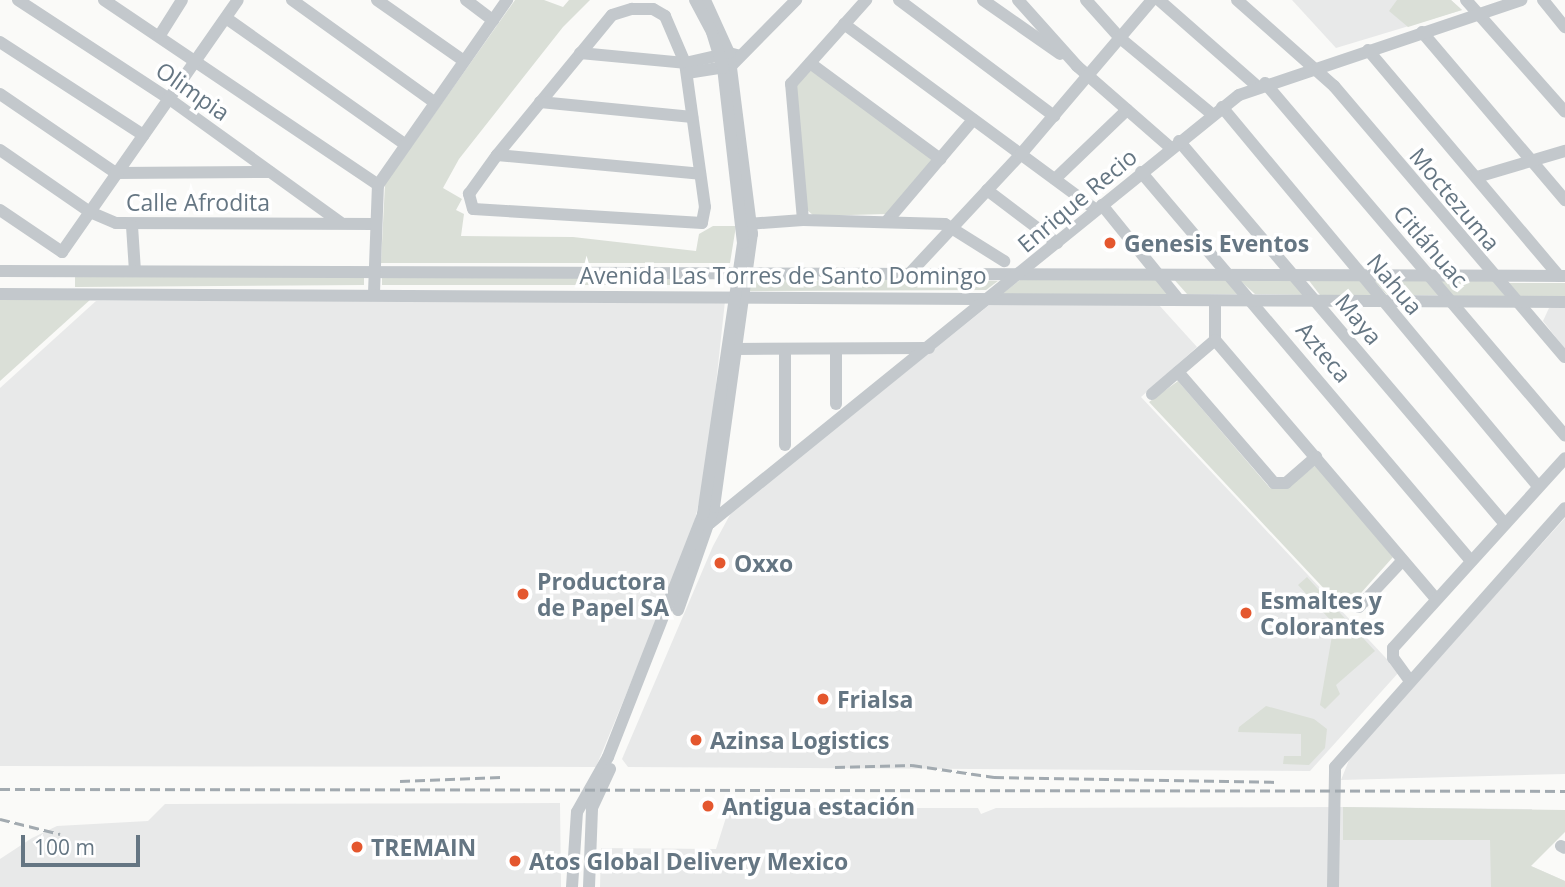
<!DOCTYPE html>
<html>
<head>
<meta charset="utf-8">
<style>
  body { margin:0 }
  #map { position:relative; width:1565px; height:887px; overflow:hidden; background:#fafaf8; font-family:"Open Sans",sans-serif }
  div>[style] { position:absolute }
  .built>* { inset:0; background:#e8e9e9 }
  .green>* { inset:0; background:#dadfd7; transform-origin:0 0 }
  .minor>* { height:12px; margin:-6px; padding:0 6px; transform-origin:6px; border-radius:6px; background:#c3c8cc }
  .rail>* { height:2.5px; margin-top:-1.25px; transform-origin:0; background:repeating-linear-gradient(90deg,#a2aab0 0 10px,transparent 0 15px) }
  .dots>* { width:19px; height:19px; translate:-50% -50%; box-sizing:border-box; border:4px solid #fff; border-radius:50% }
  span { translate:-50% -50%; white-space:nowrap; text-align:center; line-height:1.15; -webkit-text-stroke:7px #fff; paint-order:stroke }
  .street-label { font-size:23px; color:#657683 }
  .poi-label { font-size:23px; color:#657683; font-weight:700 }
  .left { translate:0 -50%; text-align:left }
  .scale { position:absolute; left:21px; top:835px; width:119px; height:32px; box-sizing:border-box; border:4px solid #657683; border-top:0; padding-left:9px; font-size:21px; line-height:24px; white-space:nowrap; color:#657683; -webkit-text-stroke:5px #fff; paint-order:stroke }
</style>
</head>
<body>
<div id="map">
  <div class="built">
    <div style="clip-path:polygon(1292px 0,1451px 0,1462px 10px,1336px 48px)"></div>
    <div style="clip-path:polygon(96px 301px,725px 301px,707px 467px,691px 537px,596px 767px,0 766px,0 388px)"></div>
    <div style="clip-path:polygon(993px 302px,1159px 305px,1197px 347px,1141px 397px,1399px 672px,1310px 771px,628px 767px,622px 759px,713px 546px,732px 511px)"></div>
    <div style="clip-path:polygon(1565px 305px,1565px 349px,1543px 321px,1549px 308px)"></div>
    <div style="clip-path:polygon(1565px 518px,1565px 774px,1341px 780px,1351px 755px)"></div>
    <div style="clip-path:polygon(560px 803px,561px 887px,0 887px,0 859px,32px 838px,57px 826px,148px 821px,165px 804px)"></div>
    <div style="clip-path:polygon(1343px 807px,1532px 809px,1531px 866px,1565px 881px,1565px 887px,600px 887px,601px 848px,716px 849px,729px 808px,859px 808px,862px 814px,880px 808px,978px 808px,981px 814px,996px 808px)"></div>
  </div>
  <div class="green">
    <div style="clip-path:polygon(515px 0,544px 0,563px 7px,569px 0,590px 0,563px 27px,459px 159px,443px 188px,462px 199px,456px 210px,464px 214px,461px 236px,573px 237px,696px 251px,699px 234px,713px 226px,736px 226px,730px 263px,381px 263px,385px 184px)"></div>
    <div style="clip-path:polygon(1397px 0,1451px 0,1462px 10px,1408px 27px,1389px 11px)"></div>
    <div style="clip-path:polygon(808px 68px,933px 156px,933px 162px,887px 214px,814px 216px,807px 210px,796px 82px)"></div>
    <div style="clip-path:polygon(75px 273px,364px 276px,364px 285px,75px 287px)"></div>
    <div style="clip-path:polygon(753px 274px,998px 281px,986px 290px,749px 291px)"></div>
    <div style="clip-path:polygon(1025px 276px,1159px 276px,1174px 294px,1002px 294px)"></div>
    <div style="clip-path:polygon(1171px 276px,1227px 277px,1241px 294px,1187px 294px)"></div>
    <div style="left:382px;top:277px;width:290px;height:8px"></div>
    <div style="clip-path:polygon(1237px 278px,1295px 278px,1311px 295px,1255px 294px)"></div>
    <div style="clip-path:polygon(1307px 278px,1357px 278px,1372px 295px,1320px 295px)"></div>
    <div style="clip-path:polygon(1372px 278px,1426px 278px,1441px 295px,1387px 295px)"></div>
    <div style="clip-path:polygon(1438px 278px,1490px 278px,1507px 296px,1453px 296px)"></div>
    <div style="clip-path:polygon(1504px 283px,1565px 283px,1565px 299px,1517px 299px)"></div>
    <div style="clip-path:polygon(0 299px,91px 299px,0 381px)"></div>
    <div style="clip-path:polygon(1178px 381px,1270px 488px,1286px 489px,1316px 465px,1393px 557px,1345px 611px,1149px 402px)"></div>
    <div style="clip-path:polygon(1307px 577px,1375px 651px,1336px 685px,1340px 694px,1325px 709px,1320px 705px,1334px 624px,1298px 585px)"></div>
    <div style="clip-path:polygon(1266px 706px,1314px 719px,1327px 729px,1325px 748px,1309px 765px,1283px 764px,1284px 756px,1301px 756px,1301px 734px,1238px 732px,1239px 727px)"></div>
    <div style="clip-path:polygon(1343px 807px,1565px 810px,1565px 832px,1531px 866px,1565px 881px,1565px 887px,1491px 887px,1490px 840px,1343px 840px)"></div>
  </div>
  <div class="minor">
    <div style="left:18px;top:0;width:179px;rotate:33.2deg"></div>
    <div style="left:168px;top:98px;width:212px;rotate:35.8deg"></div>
    <div style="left:104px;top:0;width:331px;rotate:34deg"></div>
    <div style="left:292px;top:0;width:175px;rotate:35.7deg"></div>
    <div style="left:377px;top:0;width:106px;rotate:35deg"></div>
    <div style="left:466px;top:0;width:34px;rotate:37deg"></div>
    <div style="left:899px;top:0;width:194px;rotate:36.8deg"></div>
    <div style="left:983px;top:0;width:94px;rotate:35deg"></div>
    <div style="left:1018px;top:0;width:89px;rotate:48.2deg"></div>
    <div style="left:1077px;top:66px;width:125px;rotate:41.1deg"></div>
    <div style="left:1086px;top:0;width:51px;rotate:48.2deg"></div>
    <div style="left:1120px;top:38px;width:119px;rotate:39.6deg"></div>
    <div style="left:1159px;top:0;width:130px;rotate:41.3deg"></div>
    <div style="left:1237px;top:0;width:130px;rotate:41.6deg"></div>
    <div style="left:1334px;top:86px;width:356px;rotate:49.6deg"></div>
    <div style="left:1466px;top:0;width:149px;rotate:48.5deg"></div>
    <div style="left:1543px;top:0;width:35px;rotate:51deg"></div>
    <div style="left:632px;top:9px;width:21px"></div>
    <div style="left:653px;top:9px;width:14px;rotate:30deg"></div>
    <div style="left:665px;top:16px;width:51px;rotate:66.9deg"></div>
    <div style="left:685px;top:63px;width:145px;rotate:82.1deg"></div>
    <div style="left:705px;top:207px;width:16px;rotate:101deg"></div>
    <div style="left:702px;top:223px;width:229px;rotate:-176.5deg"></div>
    <div style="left:473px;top:209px;width:16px;rotate:-105deg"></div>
    <div style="left:469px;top:194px;width:48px;rotate:-54.3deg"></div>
    <div style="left:497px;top:155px;width:181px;rotate:-50.6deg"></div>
    <div style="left:612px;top:15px;width:21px;rotate:-17deg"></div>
    <div style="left:226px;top:18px;width:220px;rotate:35.2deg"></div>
    <div style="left:844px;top:24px;width:313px;rotate:36.4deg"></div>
    <div style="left:1422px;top:32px;width:221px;rotate:49.6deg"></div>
    <div style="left:160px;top:35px;width:41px;rotate:-57.8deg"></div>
    <div style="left:0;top:42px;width:171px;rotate:33deg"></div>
    <div style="left:1368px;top:50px;width:296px;rotate:49.8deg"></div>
    <div style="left:580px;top:53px;width:105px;rotate:5.4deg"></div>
    <div style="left:685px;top:63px;width:45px;rotate:-12.8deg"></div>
    <div style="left:729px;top:53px;width:11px;rotate:15deg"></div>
    <div style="left:810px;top:63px;width:162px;rotate:36.4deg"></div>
    <div style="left:687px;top:73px;width:45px;rotate:-9deg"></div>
    <div style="left:731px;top:66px;width:93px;rotate:-45.4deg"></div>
    <div style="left:1265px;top:83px;width:463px;rotate:49.6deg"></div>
    <div style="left:0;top:94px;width:140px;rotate:34.3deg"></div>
    <div style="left:116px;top:173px;width:154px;rotate:-0.4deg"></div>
    <div style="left:540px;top:102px;width:153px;rotate:5.6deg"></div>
    <div style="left:1222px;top:107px;width:493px;rotate:50.2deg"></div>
    <div style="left:1179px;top:141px;width:503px;rotate:49.6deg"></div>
    <div style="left:0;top:150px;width:109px;rotate:34.6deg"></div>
    <div style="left:90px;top:212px;width:28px;rotate:23deg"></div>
    <div style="left:116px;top:223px;width:259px;rotate:0.2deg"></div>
    <div style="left:497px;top:155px;width:204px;rotate:5.3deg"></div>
    <div style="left:1141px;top:172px;width:510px;rotate:49.69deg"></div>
    <div style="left:1477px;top:177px;width:92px;rotate:-16.5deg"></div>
    <div style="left:1055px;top:179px;width:100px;rotate:-43.8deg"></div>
    <div style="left:987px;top:190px;width:88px;rotate:37.1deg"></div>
    <div style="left:1102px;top:205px;width:122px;rotate:51deg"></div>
    <div style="left:0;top:210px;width:75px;rotate:34.1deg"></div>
    <div style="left:803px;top:220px;width:137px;rotate:-95deg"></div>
    <div style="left:791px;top:84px;width:113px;rotate:-48.2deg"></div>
    <div style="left:887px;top:221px;width:133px;rotate:-49.6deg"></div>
    <div style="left:747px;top:224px;width:56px;rotate:-4.1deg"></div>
    <div style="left:803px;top:220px;width:142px;rotate:1.6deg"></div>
    <div style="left:945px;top:224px;width:70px;rotate:32.1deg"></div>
    <div style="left:132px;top:226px;width:45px;rotate:86.2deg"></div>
    <div style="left:62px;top:252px;width:307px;rotate:-55.1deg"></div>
    <div style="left:0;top:271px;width:1565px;rotate:0.18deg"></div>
    <div style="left:910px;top:273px;width:163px;rotate:-47deg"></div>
    <div style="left:1021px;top:154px;width:202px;rotate:-49.6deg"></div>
    <div style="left:374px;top:293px;width:108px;rotate:-87.9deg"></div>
    <div style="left:378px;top:185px;width:226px;rotate:-55.1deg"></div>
    <div style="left:0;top:294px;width:1565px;rotate:0.29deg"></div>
    <div style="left:1215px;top:301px;width:39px;rotate:90deg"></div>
    <div style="left:1215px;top:340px;width:340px;rotate:49.5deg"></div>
    <div style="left:736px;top:349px;width:193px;rotate:-0.3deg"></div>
    <div style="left:785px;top:351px;width:94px;rotate:90deg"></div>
    <div style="left:1178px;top:372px;width:147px;rotate:49.1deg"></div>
    <div style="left:1274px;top:483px;width:12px"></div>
    <div style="left:1286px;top:483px;width:40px;rotate:-41deg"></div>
    <div style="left:1152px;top:394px;width:83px;rotate:-40.6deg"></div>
    <div style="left:836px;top:404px;width:53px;rotate:-90deg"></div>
    <div style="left:700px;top:524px;width:10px;rotate:-6deg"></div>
    <div style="left:710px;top:523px;width:680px;rotate:-38.98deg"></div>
    <div style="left:1239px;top:95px;width:298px;rotate:-18.6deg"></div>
    <div style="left:1359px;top:607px;width:64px;rotate:-46.9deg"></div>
    <div style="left:678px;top:610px;width:109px;rotate:-70.7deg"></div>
    <div style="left:714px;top:507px;width:276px;rotate:-82.1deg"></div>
    <div style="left:752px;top:234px;width:182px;rotate:-97.2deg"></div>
    <div style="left:729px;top:53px;width:58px;rotate:-114.4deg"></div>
    <div style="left:1410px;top:681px;width:29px;rotate:-126deg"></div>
    <div style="left:1393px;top:658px;width:10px;rotate:-90deg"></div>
    <div style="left:1393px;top:648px;width:256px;rotate:-47.8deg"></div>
    <div style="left:1561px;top:846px;width:4px;rotate:27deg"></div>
    <div style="left:572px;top:887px;width:75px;rotate:-86.2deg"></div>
    <div style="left:577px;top:812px;width:63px;rotate:-60.6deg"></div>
    <div style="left:608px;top:757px;width:261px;rotate:-68.6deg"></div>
    <div style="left:703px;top:514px;width:274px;rotate:-81.6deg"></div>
    <div style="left:743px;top:243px;width:176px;rotate:-96.5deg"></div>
    <div style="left:723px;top:68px;width:38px;rotate:-107deg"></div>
    <div style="left:712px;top:32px;width:36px;rotate:-118deg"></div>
    <div style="left:589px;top:887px;width:79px;rotate:-87.8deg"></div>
    <div style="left:592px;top:808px;width:43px;rotate:-65.2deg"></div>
    <div style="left:1333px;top:887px;width:120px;rotate:-89deg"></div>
    <div style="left:1335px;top:767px;width:346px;rotate:-48.4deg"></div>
  </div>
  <div class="rail">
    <div style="left:835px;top:767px;width:77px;rotate:-1.5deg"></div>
    <div style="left:912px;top:765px;width:83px;rotate:8.3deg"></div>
    <div style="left:994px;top:777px;width:282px;rotate:1deg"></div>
    <div style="left:400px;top:781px;width:101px;rotate:-2.3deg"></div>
    <div style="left:0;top:789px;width:1565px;rotate:0.07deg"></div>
    <div style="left:0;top:819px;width:62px;rotate:14deg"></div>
  </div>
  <div class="dots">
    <div style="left:1110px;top:243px;background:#e4572e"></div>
    <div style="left:720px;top:563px;background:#e4572e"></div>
    <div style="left:523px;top:594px;background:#e4572e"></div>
    <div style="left:1246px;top:613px;background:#e4572e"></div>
    <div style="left:823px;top:699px;background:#e4572e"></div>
    <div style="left:696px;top:740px;background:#e4572e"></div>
    <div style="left:708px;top:806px;background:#e4572e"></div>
    <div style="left:357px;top:847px;background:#e4572e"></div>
    <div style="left:515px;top:861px;background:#e4572e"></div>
  </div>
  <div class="street-label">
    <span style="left:193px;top:91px;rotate:35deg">Olimpia</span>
    <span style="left:1455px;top:199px;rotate:50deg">Moctezuma</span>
    <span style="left:1077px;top:200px;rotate:-40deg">Enrique Recio</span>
    <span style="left:198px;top:202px">Calle Afrodita</span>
    <span style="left:1431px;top:246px;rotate:49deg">Citláhuac</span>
    <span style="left:783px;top:275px">Avenida Las Torres de Santo Domingo</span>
    <span style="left:1395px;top:284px;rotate:50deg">Nahua</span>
    <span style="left:1359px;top:319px;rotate:50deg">Maya</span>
    <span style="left:1324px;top:352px;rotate:50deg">Azteca</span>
  </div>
  <div class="poi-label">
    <span class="left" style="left:1124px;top:243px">Genesis Eventos</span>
    <span class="left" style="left:734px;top:563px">Oxxo</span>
    <span class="left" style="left:537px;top:594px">Productora<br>de Papel SA</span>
    <span class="left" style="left:1260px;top:613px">Esmaltes y<br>Colorantes</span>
    <span class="left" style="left:837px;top:699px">Frialsa</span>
    <span class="left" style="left:710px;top:740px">Azinsa Logistics</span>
    <span class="left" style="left:722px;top:806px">Antigua estación</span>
    <span class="left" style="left:371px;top:847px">TREMAIN</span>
    <span class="left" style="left:529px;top:861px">Atos Global Delivery Mexico</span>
  </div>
  <div class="scale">100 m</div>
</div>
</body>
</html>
